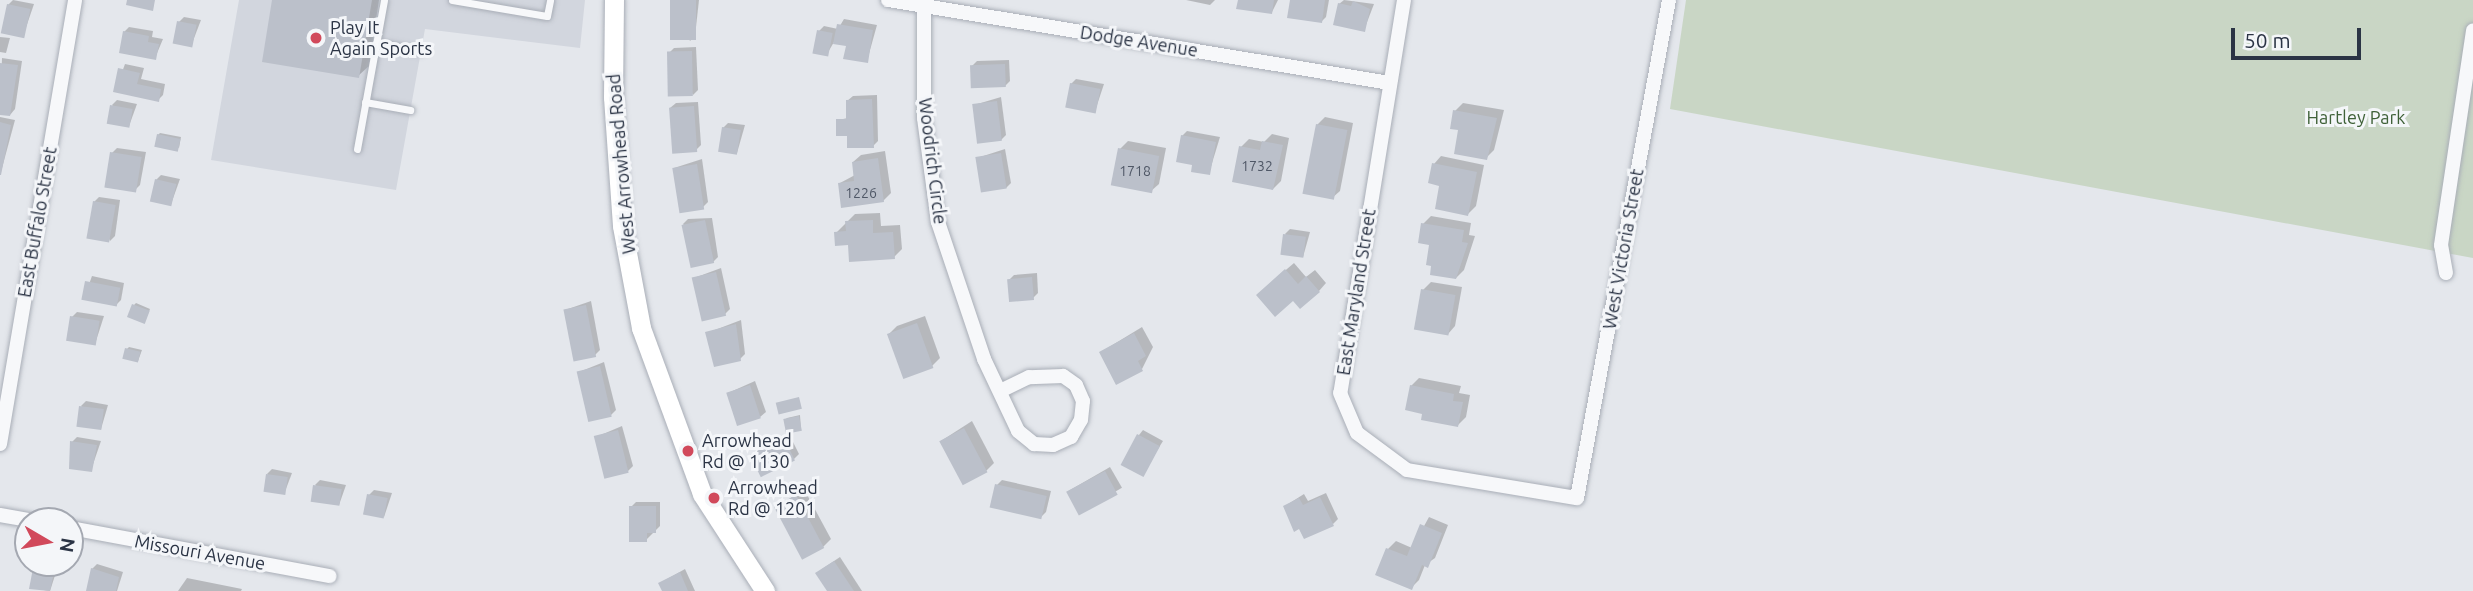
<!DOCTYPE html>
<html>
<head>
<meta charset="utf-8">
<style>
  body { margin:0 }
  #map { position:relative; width:2473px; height:591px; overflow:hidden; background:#e4e7ec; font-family:Ubuntu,sans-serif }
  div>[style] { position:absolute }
  .built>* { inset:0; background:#d2d6de }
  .green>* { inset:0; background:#c9d6c5 }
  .shadow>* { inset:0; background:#0003; transform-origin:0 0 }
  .building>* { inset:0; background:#bbc0ca; transform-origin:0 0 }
  .roads { filter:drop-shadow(0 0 2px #a9aeb7) drop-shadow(0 0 2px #a9aeb7) }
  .lane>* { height:7px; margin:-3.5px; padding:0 3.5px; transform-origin:3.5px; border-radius:3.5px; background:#f7f8fa }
  .street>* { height:14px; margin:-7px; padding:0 7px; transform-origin:7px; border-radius:7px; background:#f7f8fa }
  .secondary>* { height:19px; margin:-9.5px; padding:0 9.5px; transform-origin:9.5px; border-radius:9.5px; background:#fff }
  .dots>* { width:19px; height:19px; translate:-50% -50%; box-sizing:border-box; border:4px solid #f4f6f9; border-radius:50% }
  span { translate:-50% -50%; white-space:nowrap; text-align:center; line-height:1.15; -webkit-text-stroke:6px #f4f6f9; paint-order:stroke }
  .number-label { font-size:14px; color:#4f5766 }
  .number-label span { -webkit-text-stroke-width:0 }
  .poi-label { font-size:18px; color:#2b3445 }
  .left { translate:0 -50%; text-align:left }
  .street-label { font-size:18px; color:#2b3445 }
  .park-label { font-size:18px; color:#3f6138 }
  .north { position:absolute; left:14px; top:507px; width:70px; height:70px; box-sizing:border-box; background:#f4f6f9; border:2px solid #a4a8b1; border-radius:50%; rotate:100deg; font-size:19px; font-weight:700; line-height:28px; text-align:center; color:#2b3445 }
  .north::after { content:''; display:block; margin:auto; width:24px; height:32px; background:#d1495b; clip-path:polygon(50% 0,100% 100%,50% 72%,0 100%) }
  .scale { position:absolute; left:2231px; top:28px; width:130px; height:32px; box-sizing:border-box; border:4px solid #2b3445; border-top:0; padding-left:9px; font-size:21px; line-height:24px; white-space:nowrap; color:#2b3445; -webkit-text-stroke:5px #f4f6f9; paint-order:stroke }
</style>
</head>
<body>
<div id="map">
  <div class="built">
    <div style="clip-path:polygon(239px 0,585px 0,580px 48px,425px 29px,396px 190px,211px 160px)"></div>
  </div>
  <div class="green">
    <div style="clip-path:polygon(1686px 0,2473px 0,2473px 258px,1670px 109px)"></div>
  </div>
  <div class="shadow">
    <div style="clip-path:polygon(13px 0,34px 4px,23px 36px,8px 5px)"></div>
    <div style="clip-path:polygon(274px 0,379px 0,369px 66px,358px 76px)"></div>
    <div style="clip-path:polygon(672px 0,699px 0,695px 36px,690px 41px)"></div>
    <div style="clip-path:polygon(1186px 0,1215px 0,1210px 5px)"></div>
    <div style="clip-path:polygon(1239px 0,1278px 0,1272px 12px)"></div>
    <div style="clip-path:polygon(1292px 0,1329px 0,1326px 17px,1321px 22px)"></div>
    <div style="clip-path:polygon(1344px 0,1374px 4px,1364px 30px,1339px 4px)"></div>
    <div style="clip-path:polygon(184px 17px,201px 20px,191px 46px,179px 22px)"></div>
    <div style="clip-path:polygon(844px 19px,877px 25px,867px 61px,848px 45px,834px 42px,827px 54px,819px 31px,824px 26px,838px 29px)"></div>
    <div style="clip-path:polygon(129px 27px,153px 31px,152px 37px,163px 39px,155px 58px,124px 32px)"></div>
    <div style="clip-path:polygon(0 37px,10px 38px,6px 53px,0 52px)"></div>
    <div style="clip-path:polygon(696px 47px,698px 90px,693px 95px,669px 53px,674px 48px)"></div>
    <div style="clip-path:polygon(2px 58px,22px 61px,15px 109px,10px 115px,0 113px)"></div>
    <div style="clip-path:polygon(1009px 60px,1010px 81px,1005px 86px,972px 66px,977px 61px)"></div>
    <div style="clip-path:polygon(125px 64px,144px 68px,141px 79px,165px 84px,163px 95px,158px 100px,115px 91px)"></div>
    <div style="clip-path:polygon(1076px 79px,1104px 84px,1095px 111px,1071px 84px)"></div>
    <div style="clip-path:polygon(877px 95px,878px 141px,873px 146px,838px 120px,848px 118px,847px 101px,853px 96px)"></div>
    <div style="clip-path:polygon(1001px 97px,1006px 135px,1001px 140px,974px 105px)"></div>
    <div style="clip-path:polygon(117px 100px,137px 104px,129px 126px,112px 105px)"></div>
    <div style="clip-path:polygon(698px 102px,701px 145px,696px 150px,670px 108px,676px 103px)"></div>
    <div style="clip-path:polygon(1463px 103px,1504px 110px,1494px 150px,1486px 158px,1460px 129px,1455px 111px)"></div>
    <div style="clip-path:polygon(0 117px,15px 120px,2px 168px,0 168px)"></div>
    <div style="clip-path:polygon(1325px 117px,1353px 123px,1340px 191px,1332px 198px,1317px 125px)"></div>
    <div style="clip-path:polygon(728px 123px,745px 125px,737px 153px,723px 128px)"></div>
    <div style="clip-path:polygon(1187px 131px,1220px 137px,1209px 173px,1195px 163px,1182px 136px)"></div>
    <div style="clip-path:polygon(160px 133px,181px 137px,179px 148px,158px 135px)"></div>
    <div style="clip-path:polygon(1272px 134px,1289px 138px,1281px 181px,1273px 189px,1241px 147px,1249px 139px,1264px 142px)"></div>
    <div style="clip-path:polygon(1128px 141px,1166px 148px,1159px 184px,1151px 191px,1120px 149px)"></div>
    <div style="clip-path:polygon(117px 148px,146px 152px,140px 185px,135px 190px,112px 153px)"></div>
    <div style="clip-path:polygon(1005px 149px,1011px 183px,1006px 188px,977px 158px)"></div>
    <div style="clip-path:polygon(885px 151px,891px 193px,883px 201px,840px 183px,855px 175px,853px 162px,861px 155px)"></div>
    <div style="clip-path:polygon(1441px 156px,1484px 165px,1476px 206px,1468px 214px,1441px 184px,1434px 164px)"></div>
    <div style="clip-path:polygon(702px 159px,708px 202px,703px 207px,674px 168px)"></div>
    <div style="clip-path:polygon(161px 175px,180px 179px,171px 204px,156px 180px)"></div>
    <div style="clip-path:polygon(99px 197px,120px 200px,115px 236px,110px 241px,94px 202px)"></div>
    <div style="clip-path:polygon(880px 213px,881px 226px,900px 225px,902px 249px,894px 257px,849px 243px,836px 233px,855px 214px)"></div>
    <div style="clip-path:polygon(1431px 216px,1471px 223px,1469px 235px,1475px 236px,1464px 270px,1456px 278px,1423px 224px)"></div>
    <div style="clip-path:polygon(712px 218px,718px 257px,713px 262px,683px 224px,688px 219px)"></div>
    <div style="clip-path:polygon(1290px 229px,1310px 232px,1303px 257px,1285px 234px)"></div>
    <div style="clip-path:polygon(1294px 263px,1306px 277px,1315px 270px,1326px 283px,1319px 291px,1293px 299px,1266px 287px)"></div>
    <div style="clip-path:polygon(721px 268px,730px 309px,725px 314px,694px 278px)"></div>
    <div style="clip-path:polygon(1037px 273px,1038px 293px,1033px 298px,1009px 280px,1014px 275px)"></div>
    <div style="clip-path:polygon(92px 276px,124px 283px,121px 300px,116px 305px,84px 298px)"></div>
    <div style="clip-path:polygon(1431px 282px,1462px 287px,1455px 326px,1448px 334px,1423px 290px)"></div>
    <div style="clip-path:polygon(591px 301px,600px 350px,595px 355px,565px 310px)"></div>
    <div style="clip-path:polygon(136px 303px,150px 309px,145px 321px,134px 305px)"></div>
    <div style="clip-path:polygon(77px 312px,104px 316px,95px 344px,72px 317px)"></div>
    <div style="clip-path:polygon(925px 316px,940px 358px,932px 366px,904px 376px,889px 334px,897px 326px)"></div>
    <div style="clip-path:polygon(741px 320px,745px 354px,740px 359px,707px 333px)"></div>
    <div style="clip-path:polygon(1142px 327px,1153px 347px,1142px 369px,1101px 352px)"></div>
    <div style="clip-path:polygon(129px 347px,142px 350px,138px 361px,127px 349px)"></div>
    <div style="clip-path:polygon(604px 362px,616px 410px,611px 415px,579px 372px)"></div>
    <div style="clip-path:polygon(1419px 378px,1461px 386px,1459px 393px,1470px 395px,1466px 417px,1458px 425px,1424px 412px,1411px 386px)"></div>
    <div style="clip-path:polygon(755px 381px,766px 412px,760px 417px,728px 393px)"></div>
    <div style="clip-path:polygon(86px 401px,108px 405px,101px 429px,81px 406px)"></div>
    <div style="clip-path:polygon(800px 415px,801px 429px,785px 420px,787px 418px)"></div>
    <div style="clip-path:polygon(972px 421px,994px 463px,986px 471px,941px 441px)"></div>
    <div style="clip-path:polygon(622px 426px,633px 466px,628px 471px,596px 437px)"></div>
    <div style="clip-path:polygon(1143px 430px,1163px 441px,1142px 475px,1139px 435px)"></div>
    <div style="clip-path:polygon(789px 434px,799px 454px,794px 459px,752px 454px)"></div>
    <div style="clip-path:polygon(77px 437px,101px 441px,91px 470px,72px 442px)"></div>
    <div style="left:1110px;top:467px;width:24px;height:49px;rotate:60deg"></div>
    <div style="clip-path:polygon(272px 469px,292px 473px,284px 494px,267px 474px)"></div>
    <div style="clip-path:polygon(320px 480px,346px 485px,339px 505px,315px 485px)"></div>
    <div style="clip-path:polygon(1002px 480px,1051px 491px,1046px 512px,1041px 517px,997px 485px)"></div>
    <div style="clip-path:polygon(804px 489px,831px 539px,823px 547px,776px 508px)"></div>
    <div style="clip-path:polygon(374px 490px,392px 493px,384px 517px,369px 495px)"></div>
    <div style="clip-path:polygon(1326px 493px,1338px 519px,1333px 524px,1285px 506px,1304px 494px,1308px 501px)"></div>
    <div style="clip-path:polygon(636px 502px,660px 502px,660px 526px,646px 540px,631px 507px)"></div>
    <div style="clip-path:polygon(1429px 517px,1448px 525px,1435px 558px,1425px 565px,1419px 580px,1411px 588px,1378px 574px,1388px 549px,1396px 541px,1412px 548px)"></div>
    <div style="clip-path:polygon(840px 557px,862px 591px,829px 591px,822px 569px)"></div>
    <div style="clip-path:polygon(36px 563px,59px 563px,50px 591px,31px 588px)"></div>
    <div style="clip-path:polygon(97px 564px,123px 572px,117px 591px,97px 591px,92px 569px)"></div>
    <div style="clip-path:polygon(685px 569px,695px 591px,664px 591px,660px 583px)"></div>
    <div style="clip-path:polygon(187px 578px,242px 589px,241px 591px,178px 591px)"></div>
  </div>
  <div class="building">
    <div style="clip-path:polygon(127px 0,155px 0,153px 11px,126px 5px)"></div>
    <div style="clip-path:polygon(272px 0,372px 0,359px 78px,262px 62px)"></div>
    <div style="left:670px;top:0;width:26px;height:40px"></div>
    <div style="clip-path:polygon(1238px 0,1274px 0,1272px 14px,1236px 9px)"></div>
    <div style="clip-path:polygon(1290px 0,1325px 0,1322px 23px,1287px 18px)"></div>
    <div style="clip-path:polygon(1353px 1px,1370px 9px,1365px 32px,1333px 25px,1338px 3px,1351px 6px)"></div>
    <div style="left:7px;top:4px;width:24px;height:30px;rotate:12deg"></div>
    <div style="left:177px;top:21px;width:20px;height:23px;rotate:11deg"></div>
    <div style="clip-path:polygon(837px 24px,873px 30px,868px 63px,843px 59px,846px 46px,833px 44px)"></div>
    <div style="left:817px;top:30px;width:16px;height:24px;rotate:11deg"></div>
    <div style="clip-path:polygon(123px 31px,149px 36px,148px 42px,159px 44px,156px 60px,119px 53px)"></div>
    <div style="left:692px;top:51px;width:45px;height:25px;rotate:89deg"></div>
    <div style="clip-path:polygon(0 63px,18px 65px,10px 116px,0 115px)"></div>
    <div style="left:1005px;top:64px;width:23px;height:35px;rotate:88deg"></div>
    <div style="clip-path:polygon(118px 68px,140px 73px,137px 84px,161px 89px,159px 102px,113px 92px)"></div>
    <div style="left:1070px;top:83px;width:31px;height:25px;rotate:11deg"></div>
    <div style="clip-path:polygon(872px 99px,874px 148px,847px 148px,847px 136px,836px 136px,836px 119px,846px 119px,846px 100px)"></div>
    <div style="left:997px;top:101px;width:40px;height:25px;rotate:83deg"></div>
    <div style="left:110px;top:105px;width:23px;height:19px;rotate:10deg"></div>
    <div style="left:694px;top:106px;width:46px;height:25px;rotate:86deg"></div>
    <div style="clip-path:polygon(1453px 110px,1497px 118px,1487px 160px,1454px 154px,1458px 130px,1450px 129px)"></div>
    <div style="clip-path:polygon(0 122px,11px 125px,1px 175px,0 175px)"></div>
    <div style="left:1316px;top:124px;width:32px;height:71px;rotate:11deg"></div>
    <div style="left:722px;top:127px;width:19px;height:25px;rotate:9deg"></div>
    <div style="left:157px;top:134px;width:24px;height:13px;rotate:12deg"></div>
    <div style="clip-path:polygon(1181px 135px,1216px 142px,1210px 175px,1191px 172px,1192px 165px,1176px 162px)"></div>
    <div style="clip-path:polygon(1262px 141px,1283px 145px,1273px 190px,1232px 182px,1239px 146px,1260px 150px)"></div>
    <div style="left:1118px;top:148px;width:42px;height:38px;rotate:11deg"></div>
    <div style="left:110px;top:152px;width:32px;height:36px;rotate:9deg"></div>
    <div style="left:1001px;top:153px;width:36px;height:26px;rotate:81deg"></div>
    <div style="clip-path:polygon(878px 158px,884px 202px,841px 208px,838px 183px,854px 181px,852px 162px)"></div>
    <div style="clip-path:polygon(1432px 163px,1477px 172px,1468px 216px,1435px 209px,1439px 186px,1428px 183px)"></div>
    <div style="left:697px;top:164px;width:46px;height:25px;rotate:81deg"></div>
    <div style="left:155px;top:179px;width:22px;height:23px;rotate:13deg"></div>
    <div style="left:93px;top:201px;width:23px;height:38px;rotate:10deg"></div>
    <div style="left:705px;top:220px;width:44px;height:24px;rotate:78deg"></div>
    <div style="clip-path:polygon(873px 220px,873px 233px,893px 232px,895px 259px,849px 262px,848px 245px,835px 246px,834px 232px,846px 231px,845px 221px)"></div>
    <div style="clip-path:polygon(1421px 223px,1464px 230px,1462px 242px,1468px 243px,1456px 279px,1430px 275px,1431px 266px,1426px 265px,1429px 245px,1418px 243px)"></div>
    <div style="left:1283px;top:234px;width:23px;height:21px;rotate:7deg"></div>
    <div style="clip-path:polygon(1285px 269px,1298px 284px,1306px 276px,1320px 292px,1300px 309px,1293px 301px,1275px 317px,1256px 295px)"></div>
    <div style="left:716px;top:272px;width:45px;height:25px;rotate:77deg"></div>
    <div style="left:1032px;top:277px;width:23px;height:25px;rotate:85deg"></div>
    <div style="left:85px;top:281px;width:36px;height:19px;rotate:11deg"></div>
    <div style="left:1421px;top:289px;width:35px;height:41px;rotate:10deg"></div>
    <div style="left:132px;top:304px;width:19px;height:14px;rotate:21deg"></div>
    <div style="left:586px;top:305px;width:53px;height:23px;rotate:79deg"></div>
    <div style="left:70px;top:316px;width:30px;height:25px;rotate:9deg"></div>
    <div style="left:917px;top:323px;width:48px;height:32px;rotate:70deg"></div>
    <div style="clip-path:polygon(736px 324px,741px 361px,714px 367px,705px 332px)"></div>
    <div style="clip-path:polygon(1134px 333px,1146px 356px,1138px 361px,1143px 371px,1116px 385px,1099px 352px)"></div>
    <div style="left:125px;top:348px;width:16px;height:11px;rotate:14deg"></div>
    <div style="left:600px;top:366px;width:52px;height:24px;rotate:77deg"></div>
    <div style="left:750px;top:385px;width:35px;height:25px;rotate:72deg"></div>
    <div style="clip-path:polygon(1410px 385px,1454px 394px,1453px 401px,1463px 402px,1458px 427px,1421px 420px,1422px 414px,1405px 410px)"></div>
    <div style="left:799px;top:397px;width:12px;height:24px;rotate:76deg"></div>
    <div style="left:79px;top:406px;width:25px;height:21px;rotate:7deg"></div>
    <div style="left:799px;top:416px;width:15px;height:16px;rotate:79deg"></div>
    <div style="left:964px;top:428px;width:50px;height:28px;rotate:62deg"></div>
    <div style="left:618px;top:430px;width:44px;height:25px;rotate:76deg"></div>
    <div style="left:1137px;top:434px;width:26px;height:35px;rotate:28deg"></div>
    <div style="left:784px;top:438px;width:25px;height:38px;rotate:64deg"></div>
    <div style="clip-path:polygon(70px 441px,97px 445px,92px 472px,69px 469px)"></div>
    <div style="left:1105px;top:471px;width:27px;height:44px;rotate:62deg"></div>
    <div style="left:266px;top:474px;width:22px;height:18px;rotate:8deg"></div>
    <div style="left:995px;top:484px;width:53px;height:24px;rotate:13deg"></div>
    <div style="left:313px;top:485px;width:29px;height:17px;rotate:8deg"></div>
    <div style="left:367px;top:494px;width:21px;height:21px;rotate:11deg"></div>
    <div style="left:796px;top:495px;width:60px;height:25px;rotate:62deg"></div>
    <div style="clip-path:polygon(1320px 497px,1334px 526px,1304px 539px,1299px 529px,1294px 532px,1283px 506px,1299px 498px,1303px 505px)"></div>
    <div style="clip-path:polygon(629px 506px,656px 506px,656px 533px,647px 533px,647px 542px,629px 542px)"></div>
    <div style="clip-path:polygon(1420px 524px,1442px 533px,1428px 568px,1422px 565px,1412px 590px,1375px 575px,1386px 548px,1407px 556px)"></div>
    <div style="clip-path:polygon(834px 561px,854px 591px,827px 591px,815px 573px)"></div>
    <div style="clip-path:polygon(34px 563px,56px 563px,50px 591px,29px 589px)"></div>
    <div style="clip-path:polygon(91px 568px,119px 577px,116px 591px,86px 591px)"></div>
    <div style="clip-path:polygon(680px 572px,688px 591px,662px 591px,658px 583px)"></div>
  </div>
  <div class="roads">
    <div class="lane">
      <div style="left:452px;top:0;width:96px;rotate:9.6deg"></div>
      <div style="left:547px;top:16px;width:16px;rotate:-79deg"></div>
      <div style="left:376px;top:43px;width:45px;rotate:10.3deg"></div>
      <div style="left:365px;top:102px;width:46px;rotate:10.1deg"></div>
      <div style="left:357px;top:149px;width:151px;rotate:-79.7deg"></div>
    </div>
    <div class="street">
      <div style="left:888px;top:0;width:509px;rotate:9.39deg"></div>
      <div style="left:1404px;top:0;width:398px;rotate:99.2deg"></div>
      <div style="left:1340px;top:393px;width:43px;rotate:67deg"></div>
      <div style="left:1357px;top:433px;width:62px;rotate:36.5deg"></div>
      <div style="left:1407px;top:470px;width:172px;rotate:9.4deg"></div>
      <div style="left:1577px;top:498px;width:506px;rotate:-79.53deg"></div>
      <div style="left:924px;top:5px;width:113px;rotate:90deg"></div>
      <div style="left:924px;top:118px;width:105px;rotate:82.3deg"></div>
      <div style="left:938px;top:222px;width:145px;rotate:71.4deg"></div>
      <div style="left:984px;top:359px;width:80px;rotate:64.7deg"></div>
      <div style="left:1018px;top:431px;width:21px;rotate:39deg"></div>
      <div style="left:1034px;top:444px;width:19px;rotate:3deg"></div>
      <div style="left:1053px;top:445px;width:20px;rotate:-24deg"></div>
      <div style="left:1071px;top:437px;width:20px;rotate:-60deg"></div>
      <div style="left:1081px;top:420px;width:19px;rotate:-84deg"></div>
      <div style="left:1083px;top:401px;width:17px;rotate:-114deg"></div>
      <div style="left:1076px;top:385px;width:16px;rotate:-145deg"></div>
      <div style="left:1063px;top:376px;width:34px;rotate:178deg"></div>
      <div style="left:1029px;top:377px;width:32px;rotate:154deg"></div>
      <div style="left:2446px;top:273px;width:28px;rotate:-100deg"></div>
      <div style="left:2441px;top:245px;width:217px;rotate:-81.5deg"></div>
      <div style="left:0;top:444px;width:450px;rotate:-80.4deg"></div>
      <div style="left:0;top:515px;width:34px;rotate:10deg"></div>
      <div style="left:70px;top:528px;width:264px;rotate:10.5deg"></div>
    </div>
    <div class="secondary">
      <div style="left:614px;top:0;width:97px;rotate:90.6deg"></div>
      <div style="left:613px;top:97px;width:129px;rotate:86deg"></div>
      <div style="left:622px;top:226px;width:104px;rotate:79.4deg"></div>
      <div style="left:641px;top:328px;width:177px;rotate:69.8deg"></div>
      <div style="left:702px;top:494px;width:116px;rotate:57deg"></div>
    </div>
  </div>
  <div class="dots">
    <div style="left:316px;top:38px;background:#d1495b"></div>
    <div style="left:688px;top:451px;background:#d1495b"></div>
    <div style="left:714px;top:498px;background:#d1495b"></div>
  </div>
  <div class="number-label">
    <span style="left:1257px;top:166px">1732</span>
    <span style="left:1135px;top:171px">1718</span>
    <span style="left:861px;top:193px">1226</span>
  </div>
  <div class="poi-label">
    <span class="left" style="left:330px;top:38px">Play It<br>Again Sports</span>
    <span class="left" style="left:702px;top:451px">Arrowhead<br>Rd @ 1130</span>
    <span class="left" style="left:728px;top:498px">Arrowhead<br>Rd @ 1201</span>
  </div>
  <div class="street-label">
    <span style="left:1139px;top:41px;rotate:9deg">Dodge Avenue</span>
    <span style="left:933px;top:161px;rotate:83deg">Woodrich Circle</span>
    <span style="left:621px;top:164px;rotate:-95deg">West Arrowhead Road</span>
    <span style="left:37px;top:222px;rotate:-80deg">East Buffalo Street</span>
    <span style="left:1623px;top:249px;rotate:-80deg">West Victoria Street</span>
    <span style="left:1356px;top:292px;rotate:-81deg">East Maryland Street</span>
    <span style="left:200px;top:552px;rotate:10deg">Missouri Avenue</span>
  </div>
  <div class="park-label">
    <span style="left:2356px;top:117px">Hartley Park</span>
  </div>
  <div class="north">N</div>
  <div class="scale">50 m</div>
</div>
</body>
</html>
